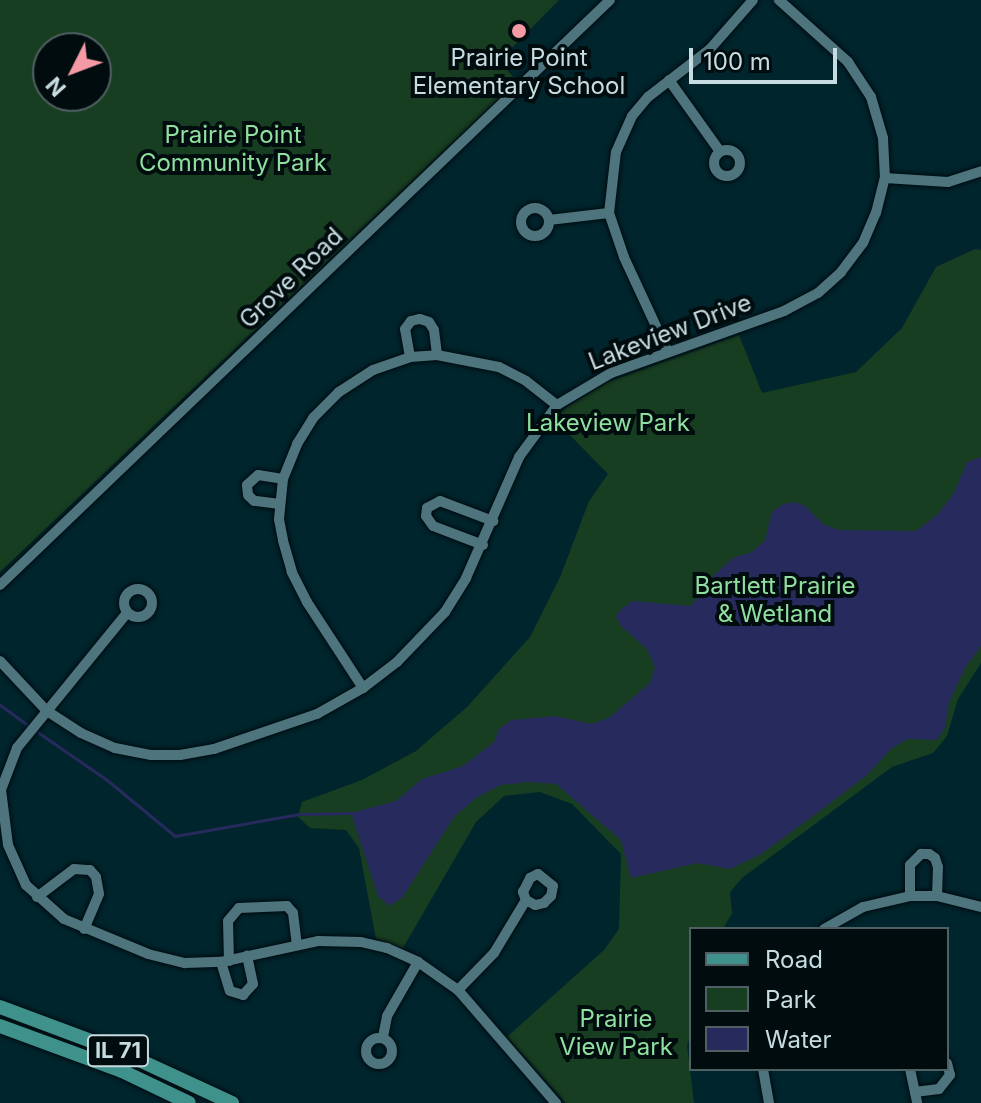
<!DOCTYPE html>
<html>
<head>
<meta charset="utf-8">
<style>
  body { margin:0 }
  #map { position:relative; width:981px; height:1103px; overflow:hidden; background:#00252d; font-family:Inter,sans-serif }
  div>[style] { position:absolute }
  .green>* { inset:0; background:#183e21 }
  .water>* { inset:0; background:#272a5d }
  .stream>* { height:3px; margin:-1.5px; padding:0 1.5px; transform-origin:1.5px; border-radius:1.5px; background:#272a5d }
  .roads { filter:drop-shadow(0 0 2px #000c10) drop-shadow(0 0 2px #000c10) }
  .minor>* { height:10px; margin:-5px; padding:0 5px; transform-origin:5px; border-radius:5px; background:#4e747d }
  .minor>.ring { margin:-5px; padding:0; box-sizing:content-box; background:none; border:10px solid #4e747d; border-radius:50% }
  .major>* { height:14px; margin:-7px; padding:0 7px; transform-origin:7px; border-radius:7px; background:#3f918b }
  .dots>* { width:22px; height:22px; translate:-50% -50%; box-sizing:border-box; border:4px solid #010c0f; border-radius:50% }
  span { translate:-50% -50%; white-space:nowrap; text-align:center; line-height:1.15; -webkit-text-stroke:8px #010c0f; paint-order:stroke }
  .shield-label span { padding:2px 6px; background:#010c0f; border:2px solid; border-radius:6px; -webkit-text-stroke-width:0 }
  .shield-label { font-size:22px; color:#c7dce0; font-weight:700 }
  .poi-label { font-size:24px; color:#c7dce0 }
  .park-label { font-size:24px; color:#8fdf9f }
  .street-label { font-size:24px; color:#c7dce0 }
  .legend { position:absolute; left:689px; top:927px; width:260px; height:144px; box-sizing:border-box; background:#010c0f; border:2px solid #505f63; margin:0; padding:10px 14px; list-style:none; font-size:24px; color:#c7dce0 }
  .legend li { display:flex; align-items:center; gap:16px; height:40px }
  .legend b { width:40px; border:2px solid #505f63 }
  .north { position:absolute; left:32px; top:32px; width:80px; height:80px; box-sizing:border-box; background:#010c0f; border:2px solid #505f63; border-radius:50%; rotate:228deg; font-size:22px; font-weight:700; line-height:32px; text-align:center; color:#c7dce0 }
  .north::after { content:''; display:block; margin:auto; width:28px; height:36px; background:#f49aa4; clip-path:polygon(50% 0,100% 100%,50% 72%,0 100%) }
  .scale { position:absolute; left:689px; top:48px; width:148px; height:36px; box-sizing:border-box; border:4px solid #c7dce0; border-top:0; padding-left:10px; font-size:24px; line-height:28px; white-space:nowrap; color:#c7dce0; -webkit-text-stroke:6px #010c0f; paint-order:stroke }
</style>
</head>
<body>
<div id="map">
  <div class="green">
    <div style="clip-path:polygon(evenodd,0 0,559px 0,499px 61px,517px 81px,0 572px,0 0,48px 48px,96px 48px,96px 96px,48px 96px,48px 48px)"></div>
    <div style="clip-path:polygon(975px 249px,981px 250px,981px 663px,958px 699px,947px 736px,933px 753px,892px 767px,742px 878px,730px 892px,732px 913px,723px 929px,691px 929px,691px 1035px,687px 1045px,694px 1103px,566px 1103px,507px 1037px,604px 950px,619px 929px,621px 854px,572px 804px,540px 792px,504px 796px,476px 822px,403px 948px,376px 939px,359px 848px,346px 830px,310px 828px,298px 817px,302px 802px,362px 780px,416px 751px,467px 707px,530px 637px,561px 575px,589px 501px,608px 474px,554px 419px,567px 407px,608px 382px,739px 335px,762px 393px,856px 372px,902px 328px,936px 267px)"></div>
  </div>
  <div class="water">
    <div style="clip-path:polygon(981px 457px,981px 646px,965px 668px,949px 702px,945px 728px,937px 740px,908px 739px,892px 748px,867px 775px,813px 816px,761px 854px,730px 869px,697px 863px,631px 878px,621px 840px,556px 784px,529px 782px,500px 785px,476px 798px,454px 817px,402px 898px,389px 906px,378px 896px,351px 813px,396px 801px,422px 779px,463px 766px,494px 742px,499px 729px,511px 720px,555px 716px,592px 724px,610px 717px,650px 683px,655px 667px,647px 649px,620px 625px,616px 616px,621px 609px,633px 601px,691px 606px,714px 575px,733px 558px,752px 552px,765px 540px,772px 512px,783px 504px,794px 502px,805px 506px,823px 524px,838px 530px,916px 531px,938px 514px,954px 493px,967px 462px)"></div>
  </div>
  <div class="stream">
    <div style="left:0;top:705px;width:37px;rotate:36deg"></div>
    <div style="left:36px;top:731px;width:86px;rotate:34.6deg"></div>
    <div style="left:107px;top:780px;width:88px;rotate:39.5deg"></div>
    <div style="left:175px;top:836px;width:126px;rotate:-10.1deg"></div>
    <div style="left:299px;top:814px;width:52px;rotate:-1.1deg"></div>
  </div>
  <div class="roads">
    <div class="minor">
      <div style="left:669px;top:80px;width:86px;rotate:54.5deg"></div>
      <div class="ring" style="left:714px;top:150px;width:16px;height:16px"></div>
      <div style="left:885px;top:178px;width:63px;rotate:3.6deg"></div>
      <div style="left:948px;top:182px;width:35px;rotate:-18deg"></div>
      <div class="ring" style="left:521px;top:208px;width:18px;height:18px"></div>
      <div style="left:549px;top:220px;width:60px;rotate:-6.7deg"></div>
      <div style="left:668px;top:352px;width:105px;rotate:-114.9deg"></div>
      <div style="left:624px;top:257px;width:46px;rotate:-108.8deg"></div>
      <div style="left:609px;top:213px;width:61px;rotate:-83.5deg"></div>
      <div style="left:616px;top:152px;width:39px;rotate:-66deg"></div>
      <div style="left:632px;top:116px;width:25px;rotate:-50deg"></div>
      <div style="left:648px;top:97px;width:78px;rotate:-37.7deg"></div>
      <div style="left:710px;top:49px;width:65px;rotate:-48.7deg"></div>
      <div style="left:410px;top:357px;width:28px;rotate:-100deg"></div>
      <div style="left:405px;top:329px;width:10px;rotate:-53deg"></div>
      <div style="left:411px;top:321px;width:9px;rotate:-13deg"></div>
      <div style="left:420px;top:319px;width:9px;rotate:18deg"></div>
      <div style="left:429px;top:322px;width:9px;rotate:58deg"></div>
      <div style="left:434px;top:330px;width:25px;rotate:83deg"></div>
      <div style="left:280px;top:504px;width:26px;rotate:-173deg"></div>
      <div style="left:254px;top:501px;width:8px;rotate:-135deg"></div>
      <div style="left:248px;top:495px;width:10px;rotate:-96deg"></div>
      <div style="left:247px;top:485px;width:15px;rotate:-42deg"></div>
      <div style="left:258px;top:475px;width:25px;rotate:9deg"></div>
      <div style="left:483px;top:545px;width:53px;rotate:-159.2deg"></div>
      <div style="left:433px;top:526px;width:12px;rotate:-125deg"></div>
      <div style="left:426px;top:516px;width:8px;rotate:-83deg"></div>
      <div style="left:427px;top:508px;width:15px;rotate:-28deg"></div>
      <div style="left:440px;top:501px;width:57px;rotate:20.7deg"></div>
      <div style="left:0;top:585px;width:845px;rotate:-43.8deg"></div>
      <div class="ring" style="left:124px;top:589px;width:18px;height:18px"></div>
      <div style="left:127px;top:613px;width:174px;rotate:129.2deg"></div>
      <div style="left:17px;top:748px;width:45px;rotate:110.9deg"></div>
      <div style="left:1px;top:790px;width:55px;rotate:82.7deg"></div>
      <div style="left:8px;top:845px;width:44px;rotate:65.8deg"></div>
      <div style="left:26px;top:885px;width:51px;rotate:41.8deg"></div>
      <div style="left:64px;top:919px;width:91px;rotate:22.6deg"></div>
      <div style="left:148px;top:954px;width:38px;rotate:14deg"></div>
      <div style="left:185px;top:963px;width:36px;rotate:-2deg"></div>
      <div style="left:221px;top:962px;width:99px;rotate:-12.2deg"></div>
      <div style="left:318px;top:941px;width:43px;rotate:1.3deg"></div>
      <div style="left:361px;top:942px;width:27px;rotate:13deg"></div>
      <div style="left:387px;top:948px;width:34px;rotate:24deg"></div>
      <div style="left:418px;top:962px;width:49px;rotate:35deg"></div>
      <div style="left:458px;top:990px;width:150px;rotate:49.1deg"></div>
      <div style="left:0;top:661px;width:69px;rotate:46.8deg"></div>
      <div style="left:47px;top:711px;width:40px;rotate:32.9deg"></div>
      <div style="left:81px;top:733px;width:37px;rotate:24deg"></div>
      <div style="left:115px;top:748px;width:37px;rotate:11deg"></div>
      <div style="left:151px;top:755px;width:29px"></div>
      <div style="left:180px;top:755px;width:35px;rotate:-10deg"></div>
      <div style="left:214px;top:749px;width:109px;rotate:-18.8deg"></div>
      <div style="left:317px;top:714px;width:53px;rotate:-29.5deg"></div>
      <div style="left:363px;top:688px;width:43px;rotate:-37.4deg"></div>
      <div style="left:397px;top:662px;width:69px;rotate:-46.2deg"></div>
      <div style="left:445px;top:612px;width:40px;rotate:-58deg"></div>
      <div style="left:466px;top:578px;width:132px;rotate:-66.3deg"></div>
      <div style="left:519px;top:457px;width:64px;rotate:-53.8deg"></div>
      <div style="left:557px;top:405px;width:63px;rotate:-30.7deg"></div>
      <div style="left:611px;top:373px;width:184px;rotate:-19.7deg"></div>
      <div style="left:784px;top:311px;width:38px;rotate:-28deg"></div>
      <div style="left:818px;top:293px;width:31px;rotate:-42deg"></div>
      <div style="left:841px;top:272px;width:36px;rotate:-53deg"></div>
      <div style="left:863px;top:243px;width:33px;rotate:-67deg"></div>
      <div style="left:876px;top:213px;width:36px;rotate:-76deg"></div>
      <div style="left:885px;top:178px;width:40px;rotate:-92.9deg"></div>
      <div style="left:883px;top:138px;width:43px;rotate:-106.3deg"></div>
      <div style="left:871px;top:97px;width:42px;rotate:-123.3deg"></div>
      <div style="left:848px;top:62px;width:93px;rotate:-138.1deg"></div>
      <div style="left:363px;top:688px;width:103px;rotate:-123.1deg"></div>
      <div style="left:307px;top:602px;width:34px;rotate:-117deg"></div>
      <div style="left:292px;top:572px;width:33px;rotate:-106deg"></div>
      <div style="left:283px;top:540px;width:21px;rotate:-101deg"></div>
      <div style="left:279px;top:519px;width:40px;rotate:-84.3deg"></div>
      <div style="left:283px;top:479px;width:38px;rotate:-68deg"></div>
      <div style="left:297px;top:444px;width:31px;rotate:-58deg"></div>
      <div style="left:313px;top:418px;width:37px;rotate:-45deg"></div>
      <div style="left:339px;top:392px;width:40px;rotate:-32.9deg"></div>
      <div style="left:373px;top:370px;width:39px;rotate:-19deg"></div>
      <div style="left:410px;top:357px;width:27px;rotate:-4deg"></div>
      <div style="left:437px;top:355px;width:63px;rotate:11deg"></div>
      <div style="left:499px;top:367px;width:30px;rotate:27deg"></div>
      <div style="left:526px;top:381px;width:39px;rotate:38deg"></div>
      <div style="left:910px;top:896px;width:31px;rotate:-90deg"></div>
      <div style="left:910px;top:865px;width:16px;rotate:-45deg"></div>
      <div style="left:921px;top:854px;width:8px"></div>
      <div style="left:929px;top:854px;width:7px;rotate:34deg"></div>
      <div style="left:935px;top:858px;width:9px;rotate:72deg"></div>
      <div style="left:938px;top:867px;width:29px;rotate:92deg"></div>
      <div style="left:37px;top:897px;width:46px;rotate:-37.1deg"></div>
      <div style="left:74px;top:869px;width:16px;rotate:4deg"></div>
      <div style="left:90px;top:870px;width:9px;rotate:49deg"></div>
      <div style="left:96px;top:877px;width:17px;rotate:80deg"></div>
      <div style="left:99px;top:894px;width:38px;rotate:113deg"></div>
      <div style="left:824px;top:929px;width:45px;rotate:-29.4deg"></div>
      <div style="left:863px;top:907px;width:48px;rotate:-13.2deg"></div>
      <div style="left:910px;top:896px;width:27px"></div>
      <div style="left:937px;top:896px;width:45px;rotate:14deg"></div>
      <div style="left:229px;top:961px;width:40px;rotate:-91.4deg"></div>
      <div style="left:228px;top:921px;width:17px;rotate:-50deg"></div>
      <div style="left:239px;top:908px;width:48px;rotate:-2.4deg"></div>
      <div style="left:287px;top:906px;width:9px;rotate:49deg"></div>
      <div style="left:293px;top:913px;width:31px;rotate:83deg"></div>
      <div style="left:221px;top:962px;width:30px;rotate:73deg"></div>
      <div style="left:230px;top:991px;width:14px;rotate:17deg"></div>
      <div style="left:243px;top:995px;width:15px;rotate:-48deg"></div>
      <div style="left:253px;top:984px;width:29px;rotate:-102deg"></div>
      <div style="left:458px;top:990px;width:52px;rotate:-45.8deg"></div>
      <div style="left:494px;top:953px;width:62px;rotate:-58.9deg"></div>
      <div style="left:526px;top:900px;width:9px;rotate:-111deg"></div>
      <div style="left:523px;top:892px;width:16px;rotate:-63deg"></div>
      <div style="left:530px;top:878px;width:9px;rotate:-27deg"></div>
      <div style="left:538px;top:874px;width:19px;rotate:39deg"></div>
      <div style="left:553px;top:886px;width:10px;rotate:101deg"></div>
      <div style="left:551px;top:896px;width:10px;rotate:135deg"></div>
      <div style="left:544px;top:903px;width:9px;rotate:167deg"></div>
      <div style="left:535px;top:905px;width:10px;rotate:-151deg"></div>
      <div style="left:383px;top:1037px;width:21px;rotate:-79deg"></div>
      <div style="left:387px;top:1016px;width:62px;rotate:-60.1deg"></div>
      <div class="ring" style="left:366px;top:1038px;width:16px;height:16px"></div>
      <div style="left:763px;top:1069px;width:35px;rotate:80deg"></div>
      <div style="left:910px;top:1069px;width:35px;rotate:78deg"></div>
      <div style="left:915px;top:1092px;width:24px;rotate:-7deg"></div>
      <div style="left:939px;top:1089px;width:18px;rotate:-52deg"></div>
      <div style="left:950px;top:1075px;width:12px;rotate:-104deg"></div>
    </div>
    <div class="major">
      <div style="left:0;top:1007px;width:134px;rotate:20.5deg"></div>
      <div style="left:126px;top:1054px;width:117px;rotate:24.8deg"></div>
      <div style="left:0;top:1026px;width:130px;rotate:20.2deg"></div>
      <div style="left:122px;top:1071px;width:74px;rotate:25.5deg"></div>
    </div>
  </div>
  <div class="dots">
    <div style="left:519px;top:31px;background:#f49aa4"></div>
  </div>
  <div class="shield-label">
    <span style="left:118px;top:1051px">IL 71</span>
  </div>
  <div class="poi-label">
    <span style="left:519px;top:72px">Prairie Point<br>Elementary School</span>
  </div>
  <div class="park-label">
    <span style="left:233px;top:149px">Prairie Point<br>Community Park</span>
    <span style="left:608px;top:423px">Lakeview Park</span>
    <span style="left:775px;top:600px">Bartlett Prairie<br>&amp; Wetland</span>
    <span style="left:616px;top:1033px">Prairie<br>View Park</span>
  </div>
  <div class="street-label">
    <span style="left:291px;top:278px;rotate:-44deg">Grove Road</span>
    <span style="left:670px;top:332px;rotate:-21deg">Lakeview Drive</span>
  </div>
  <ul class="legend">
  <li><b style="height:10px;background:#3f918b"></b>Road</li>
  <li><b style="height:22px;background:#183e21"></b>Park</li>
  <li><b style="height:22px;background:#272a5d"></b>Water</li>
  </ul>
  <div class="north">N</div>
  <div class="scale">100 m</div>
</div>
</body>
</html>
